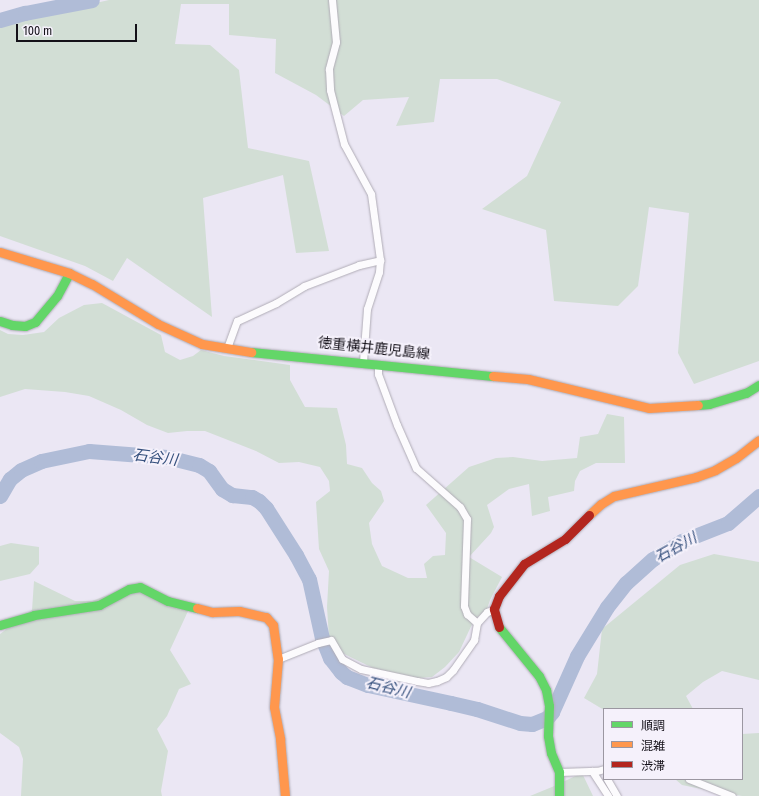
<!DOCTYPE html>
<html>
<head>
<meta charset="utf-8">
<style>
  body { margin:0 }
  #map { position:relative; width:759px; height:796px; overflow:hidden; background:#ebe7f4; font-family:"Fira Sans Condensed","Noto Sans JP",sans-serif }
  div>[style] { position:absolute }
  .green>* { inset:0; background:#d2ded5 }
  .river>* { height:15px; margin:-7.5px; padding:0 7.5px; transform-origin:7.5px; border-radius:7.5px; background:#b0bcd7 }
  .roads { filter:drop-shadow(0 0 1px #b0acb6) drop-shadow(0 0 1px #b0acb6) }
  .street>* { height:7px; margin:-3.5px; padding:0 3.5px; transform-origin:3.5px; border-radius:3.5px; background:#fcfbfd }
  .fast>* { height:9px; margin:-4.5px; padding:0 4.5px; transform-origin:4.5px; border-radius:4.5px; background:#63d668 }
  .slow>* { height:9px; margin:-4.5px; padding:0 4.5px; transform-origin:4.5px; border-radius:4.5px; background:#ff974d }
  .jam>* { height:9px; margin:-4.5px; padding:0 4.5px; transform-origin:4.5px; border-radius:4.5px; background:#b3261e }
  span { translate:-50% -50%; white-space:nowrap; text-align:center; line-height:1.15; -webkit-text-stroke:4px #f5f1fb; paint-order:stroke }
  .street-label { font-size:14px; color:#141119 }
  .water-label { font-size:15px; color:#35507d; font-style:italic }
  .legend { position:absolute; left:603px; top:708px; width:140px; height:72px; box-sizing:border-box; background:#f5f1fb; border:1px solid #9b97a1; margin:0; padding:5px 7px; list-style:none; font-size:12px; color:#141119 }
  .legend li { display:flex; align-items:center; gap:8px; height:20px }
  .legend b { width:20px; border:1px solid #9b97a1 }
  .scale { position:absolute; left:16px; top:24px; width:121px; height:18px; box-sizing:border-box; border:2px solid #141119; border-top:0; padding-left:5px; font-size:12px; line-height:14px; white-space:nowrap; color:#141119; -webkit-text-stroke:3px #f5f1fb; paint-order:stroke }
</style>
</head>
<body>
<div id="map">
  <div class="green">
    <div style="clip-path:polygon(109px 0,759px 0,759px 361px,694px 384px,678px 353px,689px 213px,649px 207px,638px 286px,618px 306px,554px 301px,546px 230px,482px 209px,527px 176px,561px 102px,497px 79px,440px 79px,434px 122px,396px 126px,409px 97px,363px 100px,344px 116px,316px 95px,275px 73px,276px 39px,229px 35px,229px 4px,181px 4px,175px 44px,210px 45px,239px 70px,248px 148px,309px 161px,329px 251px,296px 253px,283px 175px,203px 198px,212px 317px,127px 258px,113px 281px,85px 266px,0 236px,0 25px)"></div>
    <div style="clip-path:polygon(102px 303px,161px 335px,165px 352px,180px 360px,193px 356px,201px 350px,224px 356px,290px 365px,290px 380px,305px 407px,337px 408px,346px 445px,347px 464px,362px 468px,372px 483px,381px 491px,384px 501px,369px 523px,372px 544px,382px 566px,408px 578px,427px 578px,424px 564px,433px 556px,445px 555px,446px 533px,426px 505px,469px 467px,496px 458px,513px 457px,542px 461px,577px 458px,580px 437px,598px 434px,607px 414px,624px 417px,625px 463px,596px 463px,580px 471px,575px 481px,574px 491px,548px 497px,550px 511px,532px 516px,529px 484px,509px 489px,487px 505px,494px 527px,491px 533px,469px 557px,502px 577px,490px 600px,486px 612px,475px 618px,459px 652px,445px 667px,432px 677px,418px 678px,373px 668px,338px 651px,329px 638px,327px 607px,329px 571px,319px 549px,316px 502px,330px 491px,329px 481px,320px 467px,299px 462px,279px 463px,256px 451px,205px 431px,187px 431px,168px 433px,147px 425px,121px 410px,89px 396px,65px 392px,25px 389px,0 397px,0 330px,8px 334px,23px 335px,44px 332px,59px 318px,84px 305px)"></div>
    <div style="clip-path:polygon(11px 543px,39px 547px,39px 564px,30px 574px,0 581px,0 546px)"></div>
    <div style="clip-path:polygon(714px 554px,759px 562px,759px 680px,722px 671px,703px 682px,686px 696px,693px 709px,604px 710px,584px 698px,597px 674px,602px 629px,680px 565px)"></div>
    <div style="clip-path:polygon(34px 581px,75px 601px,92px 601px,121px 590px,138px 590px,189px 609px,170px 650px,191px 684px,179px 689px,167px 716px,157px 729px,168px 751px,161px 791px,162px 796px,21px 796px,23px 759px,19px 747px,0 733px,0 634px,32px 610px)"></div>
    <div style="clip-path:polygon(759px 733px,759px 796px,742px 796px,716px 792px,682px 785px,675px 779px,742px 779px,742px 734px)"></div>
    <div style="clip-path:polygon(582px 773px,593px 796px,530px 796px,552px 787px)"></div>
  </div>
  <div class="river">
    <div style="left:0;top:20px;width:26px;rotate:-16deg"></div>
    <div style="left:25px;top:13px;width:68px;rotate:-11deg"></div>
    <div style="left:0;top:496px;width:20px;rotate:-60deg"></div>
    <div style="left:10px;top:479px;width:14px;rotate:-39deg"></div>
    <div style="left:21px;top:470px;width:22px;rotate:-24deg"></div>
    <div style="left:41px;top:461px;width:49px;rotate:-11.8deg"></div>
    <div style="left:89px;top:451px;width:78px;rotate:4.4deg"></div>
    <div style="left:167px;top:457px;width:33px;rotate:14deg"></div>
    <div style="left:199px;top:465px;width:12px;rotate:31deg"></div>
    <div style="left:209px;top:471px;width:22px;rotate:54deg"></div>
    <div style="left:222px;top:489px;width:12px;rotate:31deg"></div>
    <div style="left:232px;top:495px;width:20px;rotate:6deg"></div>
    <div style="left:252px;top:497px;width:8px;rotate:30deg"></div>
    <div style="left:259px;top:501px;width:10px;rotate:45deg"></div>
    <div style="left:266px;top:508px;width:56px;rotate:57.4deg"></div>
    <div style="left:296px;top:555px;width:27px;rotate:62deg"></div>
    <div style="left:309px;top:579px;width:60px;rotate:77.6deg"></div>
    <div style="left:322px;top:638px;width:22px;rotate:68deg"></div>
    <div style="left:330px;top:658px;width:18px;rotate:52deg"></div>
    <div style="left:341px;top:672px;width:8px;rotate:40deg"></div>
    <div style="left:347px;top:677px;width:22px;rotate:21deg"></div>
    <div style="left:368px;top:685px;width:85px;rotate:12.2deg"></div>
    <div style="left:451px;top:703px;width:27px;rotate:13deg"></div>
    <div style="left:477px;top:709px;width:45px;rotate:18deg"></div>
    <div style="left:520px;top:723px;width:12px;rotate:5deg"></div>
    <div style="left:532px;top:724px;width:16px;rotate:-22deg"></div>
    <div style="left:547px;top:718px;width:8px;rotate:-50deg"></div>
    <div style="left:552px;top:712px;width:61px;rotate:-65.9deg"></div>
    <div style="left:577px;top:656px;width:57px;rotate:-58.5deg"></div>
    <div style="left:607px;top:607px;width:31px;rotate:-52deg"></div>
    <div style="left:626px;top:583px;width:36px;rotate:-42deg"></div>
    <div style="left:653px;top:559px;width:34px;rotate:-32deg"></div>
    <div style="left:682px;top:541px;width:49px;rotate:-21.4deg"></div>
    <div style="left:728px;top:523px;width:41px;rotate:-41.1deg"></div>
  </div>
  <div class="roads">
    <div class="street">
      <div style="left:332px;top:0;width:42px;rotate:84.6deg"></div>
      <div style="left:336px;top:42px;width:28px;rotate:105deg"></div>
      <div style="left:329px;top:69px;width:21px;rotate:87deg"></div>
      <div style="left:330px;top:90px;width:56px;rotate:75.5deg"></div>
      <div style="left:344px;top:144px;width:57px;rotate:61.6deg"></div>
      <div style="left:371px;top:194px;width:67px;rotate:82.2deg"></div>
      <div style="left:380px;top:260px;width:12px;rotate:95deg"></div>
      <div style="left:379px;top:272px;width:39px;rotate:108deg"></div>
      <div style="left:367px;top:309px;width:53px;rotate:94.3deg"></div>
      <div style="left:227px;top:348px;width:29px;rotate:-70deg"></div>
      <div style="left:237px;top:321px;width:43px;rotate:-24.8deg"></div>
      <div style="left:276px;top:303px;width:33px;rotate:-31deg"></div>
      <div style="left:304px;top:286px;width:59px;rotate:-20.9deg"></div>
      <div style="left:359px;top:265px;width:22px;rotate:-13deg"></div>
      <div style="left:378px;top:364px;width:10px;rotate:90deg"></div>
      <div style="left:378px;top:374px;width:54px;rotate:69.6deg"></div>
      <div style="left:397px;top:425px;width:47px;rotate:66.2deg"></div>
      <div style="left:416px;top:468px;width:59px;rotate:41.6deg"></div>
      <div style="left:460px;top:507px;width:14px;rotate:60deg"></div>
      <div style="left:467px;top:519px;width:87px;rotate:92deg"></div>
      <div style="left:464px;top:606px;width:9px;rotate:69deg"></div>
      <div style="left:467px;top:614px;width:13px;rotate:42deg"></div>
      <div style="left:278px;top:659px;width:43px;rotate:-21.8deg"></div>
      <div style="left:318px;top:643px;width:13px;rotate:-13deg"></div>
      <div style="left:331px;top:640px;width:22px;rotate:60deg"></div>
      <div style="left:342px;top:659px;width:21px;rotate:28deg"></div>
      <div style="left:361px;top:669px;width:57px;rotate:12.1deg"></div>
      <div style="left:417px;top:681px;width:11px;rotate:10deg"></div>
      <div style="left:428px;top:683px;width:9px;rotate:-13deg"></div>
      <div style="left:437px;top:681px;width:10px;rotate:-24deg"></div>
      <div style="left:446px;top:677px;width:10px;rotate:-45deg"></div>
      <div style="left:453px;top:670px;width:37px;rotate:-55deg"></div>
      <div style="left:474px;top:640px;width:17px;rotate:-80deg"></div>
      <div style="left:477px;top:623px;width:15px;rotate:-48deg"></div>
      <div style="left:487px;top:612px;width:8px;rotate:-23deg"></div>
      <div style="left:592px;top:771px;width:30px;rotate:57deg"></div>
      <div style="left:559px;top:772px;width:38px;rotate:-2deg"></div>
      <div style="left:597px;top:771px;width:7px;rotate:-16deg"></div>
      <div style="left:607px;top:779px;width:20px;rotate:60deg"></div>
      <div style="left:689px;top:779px;width:46px;rotate:21.6deg"></div>
    </div>
    <div class="fast">
      <div style="left:0;top:321px;width:13px;rotate:18deg"></div>
      <div style="left:12px;top:325px;width:13px;rotate:4deg"></div>
      <div style="left:25px;top:326px;width:11px;rotate:-22deg"></div>
      <div style="left:35px;top:322px;width:34px;rotate:-50deg"></div>
      <div style="left:57px;top:296px;width:26px;rotate:-62deg"></div>
      <div style="left:251px;top:352px;width:243px;rotate:5.7deg"></div>
      <div style="left:698px;top:405px;width:11px;rotate:-5deg"></div>
      <div style="left:709px;top:404px;width:39px;rotate:-17deg"></div>
      <div style="left:746px;top:393px;width:15px;rotate:-32deg"></div>
      <div style="left:0;top:625px;width:35px;rotate:-16deg"></div>
      <div style="left:34px;top:615px;width:66px;rotate:-8.7deg"></div>
      <div style="left:99px;top:605px;width:34px;rotate:-28deg"></div>
      <div style="left:129px;top:589px;width:11px;rotate:-10deg"></div>
      <div style="left:140px;top:587px;width:31px;rotate:27deg"></div>
      <div style="left:168px;top:601px;width:30px;rotate:14deg"></div>
      <div style="left:499px;top:627px;width:63px;rotate:50.8deg"></div>
      <div style="left:539px;top:676px;width:16px;rotate:63deg"></div>
      <div style="left:546px;top:690px;width:16px;rotate:79deg"></div>
      <div style="left:549px;top:706px;width:30px;rotate:92deg"></div>
      <div style="left:548px;top:736px;width:17px;rotate:80deg"></div>
      <div style="left:551px;top:753px;width:21px;rotate:67deg"></div>
      <div style="left:559px;top:772px;width:24px;rotate:90deg"></div>
    </div>
    <div class="slow">
      <div style="left:0;top:252px;width:72px;rotate:16.9deg"></div>
      <div style="left:69px;top:273px;width:25px;rotate:26deg"></div>
      <div style="left:92px;top:284px;width:77px;rotate:31.2deg"></div>
      <div style="left:158px;top:324px;width:48px;rotate:24.4deg"></div>
      <div style="left:202px;top:344px;width:50px;rotate:9.3deg"></div>
      <div style="left:493px;top:376px;width:35px;rotate:5deg"></div>
      <div style="left:528px;top:379px;width:124px;rotate:13.5deg"></div>
      <div style="left:649px;top:408px;width:49px;rotate:-3.5deg"></div>
      <div style="left:589px;top:515px;width:16px;rotate:-43deg"></div>
      <div style="left:601px;top:504px;width:15px;rotate:-32deg"></div>
      <div style="left:614px;top:496px;width:84px;rotate:-13deg"></div>
      <div style="left:696px;top:477px;width:20px;rotate:-20deg"></div>
      <div style="left:715px;top:470px;width:24px;rotate:-30deg"></div>
      <div style="left:736px;top:458px;width:29px;rotate:-38deg"></div>
      <div style="left:197px;top:608px;width:16px;rotate:15deg"></div>
      <div style="left:212px;top:612px;width:27px;rotate:-2deg"></div>
      <div style="left:239px;top:611px;width:28px;rotate:13deg"></div>
      <div style="left:266px;top:617px;width:11px;rotate:49deg"></div>
      <div style="left:273px;top:625px;width:34px;rotate:82deg"></div>
      <div style="left:278px;top:659px;width:48px;rotate:94.8deg"></div>
      <div style="left:274px;top:707px;width:33px;rotate:79deg"></div>
      <div style="left:280px;top:739px;width:57px;rotate:85deg"></div>
    </div>
    <div class="jam">
      <div style="left:499px;top:627px;width:19px;rotate:-106deg"></div>
      <div style="left:494px;top:609px;width:14px;rotate:-69deg"></div>
      <div style="left:499px;top:596px;width:41px;rotate:-52deg"></div>
      <div style="left:524px;top:564px;width:48px;rotate:-31.4deg"></div>
      <div style="left:565px;top:539px;width:34px;rotate:-45deg"></div>
    </div>
  </div>
  <div class="street-label">
    <span style="left:374px;top:349px;rotate:6deg">徳重横井鹿児島線</span>
  </div>
  <div class="water-label">
    <span style="left:155px;top:458px;rotate:7deg">石谷川</span>
    <span style="left:676px;top:548px;rotate:-29deg">石谷川</span>
    <span style="left:388px;top:688px;rotate:14deg">石谷川</span>
  </div>
  <ul class="legend">
  <li><b style="height:5px;background:#63d668"></b>順調</li>
  <li><b style="height:5px;background:#ff974d"></b>混雑</li>
  <li><b style="height:5px;background:#b3261e"></b>渋滞</li>
  </ul>
  <div class="scale">100 m</div>
</div>
</body>
</html>
